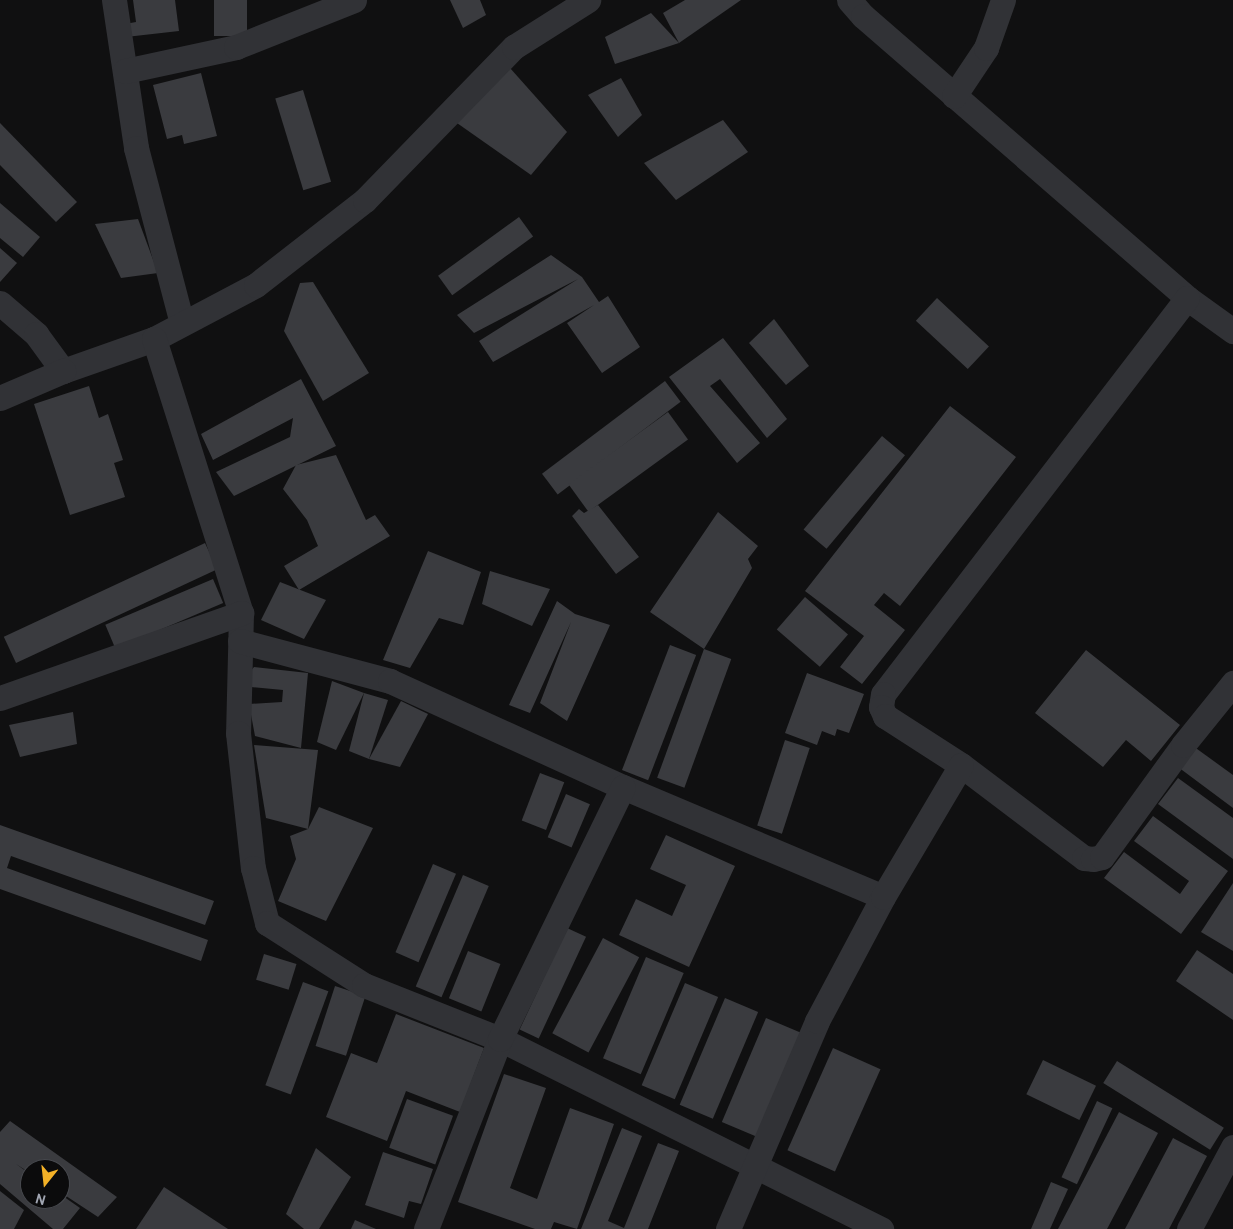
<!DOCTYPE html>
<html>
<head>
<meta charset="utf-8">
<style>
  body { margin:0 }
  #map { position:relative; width:1233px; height:1229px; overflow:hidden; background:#101011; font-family:Overpass,sans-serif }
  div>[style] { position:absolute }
  .building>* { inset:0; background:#3a3b3f; transform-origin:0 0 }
  .street>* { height:25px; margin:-12.5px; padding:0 12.5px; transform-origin:12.5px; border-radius:12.5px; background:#313236 }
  span { translate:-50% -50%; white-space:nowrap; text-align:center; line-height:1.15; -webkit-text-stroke:4px #0b0b0c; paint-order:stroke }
  .north { position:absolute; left:20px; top:1159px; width:50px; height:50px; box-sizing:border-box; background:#0b0b0c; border:1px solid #47494e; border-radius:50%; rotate:196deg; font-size:14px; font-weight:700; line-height:20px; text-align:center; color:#a1a6b2 }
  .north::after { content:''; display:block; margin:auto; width:18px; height:22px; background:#f3b127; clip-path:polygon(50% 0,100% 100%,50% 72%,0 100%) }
</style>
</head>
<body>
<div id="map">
  <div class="building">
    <div style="clip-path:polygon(133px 0,175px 0,179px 31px,126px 37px,125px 24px,136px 22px)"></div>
    <div style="left:214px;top:0;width:33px;height:36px"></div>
    <div style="clip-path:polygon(450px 0,480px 0,486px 15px,463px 28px)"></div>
    <div style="clip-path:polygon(685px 0,741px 0,679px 43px,663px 13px)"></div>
    <div style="clip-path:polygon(651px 13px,679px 43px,615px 64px,605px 37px)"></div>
    <div style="clip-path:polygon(510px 68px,567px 132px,531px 175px,447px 116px)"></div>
    <div style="clip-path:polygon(201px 73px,217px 136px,184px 144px,182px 135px,167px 139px,153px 85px)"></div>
    <div style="clip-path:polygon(621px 78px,642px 115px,618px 137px,588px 95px)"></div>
    <div style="left:303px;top:90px;width:96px;height:29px;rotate:73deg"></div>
    <div style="clip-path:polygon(723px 120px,748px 152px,676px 200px,644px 163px)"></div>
    <div style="clip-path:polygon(0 123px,77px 202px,56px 222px,0 165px)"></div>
    <div style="clip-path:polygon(0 203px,40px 237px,23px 257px,0 238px)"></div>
    <div style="left:519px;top:217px;width:24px;height:100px;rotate:54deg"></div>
    <div style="clip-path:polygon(138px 219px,158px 273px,121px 278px,95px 224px)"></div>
    <div style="clip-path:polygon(0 248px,17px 263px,0 282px)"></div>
    <div style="clip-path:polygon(551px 255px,582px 277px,599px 302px,608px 296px,640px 347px,602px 373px,567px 323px,594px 305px,493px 362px,479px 341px,578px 279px,474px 333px,457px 315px)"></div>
    <div style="clip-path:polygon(313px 282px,369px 373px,323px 401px,284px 331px,300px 283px)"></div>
    <div style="left:937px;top:298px;width:71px;height:31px;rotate:43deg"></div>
    <div style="clip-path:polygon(774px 319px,809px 366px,786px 385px,749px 343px)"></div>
    <div style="clip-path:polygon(723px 338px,787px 419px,767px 438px,720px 379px,710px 386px,760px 443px,737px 463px,669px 377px)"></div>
    <div style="clip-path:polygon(301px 379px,336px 446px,234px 496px,216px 472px,290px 437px,293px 418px,213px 460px,201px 434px)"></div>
    <div style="left:665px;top:381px;width:26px;height:154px;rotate:53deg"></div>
    <div style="clip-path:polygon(89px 386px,99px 418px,108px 414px,123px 460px,114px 463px,125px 497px,70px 515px,34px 404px)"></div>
    <div style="clip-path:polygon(950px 406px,1016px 457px,900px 606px,884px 593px,874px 605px,905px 630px,862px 684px,840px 667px,864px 636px,805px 591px)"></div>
    <div style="left:668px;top:412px;width:34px;height:123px;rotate:54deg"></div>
    <div style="left:882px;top:436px;width:30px;height:122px;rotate:40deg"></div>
    <div style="clip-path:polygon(336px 455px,366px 520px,375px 515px,390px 536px,299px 590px,284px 566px,318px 546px,307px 520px,283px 489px,296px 465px)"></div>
    <div style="clip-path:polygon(598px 505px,639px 557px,616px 574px,572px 516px,579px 509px,584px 513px)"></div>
    <div style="clip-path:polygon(718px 512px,758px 546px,748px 559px,752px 568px,704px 649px,650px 612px)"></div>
    <div style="left:205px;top:543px;width:29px;height:222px;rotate:65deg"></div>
    <div style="clip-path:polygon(428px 551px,481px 572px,463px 625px,439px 618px,410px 668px,383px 660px)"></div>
    <div style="clip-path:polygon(490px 571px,550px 589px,532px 626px,482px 604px)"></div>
    <div style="left:213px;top:579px;width:26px;height:117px;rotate:67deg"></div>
    <div style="clip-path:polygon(280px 582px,326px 600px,304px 639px,261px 620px)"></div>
    <div style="left:805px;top:597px;width:57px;height:43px;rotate:41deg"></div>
    <div style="clip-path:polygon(557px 601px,575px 614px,610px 625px,567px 721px,540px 703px,571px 622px,530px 713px,509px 705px)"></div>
    <div style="left:670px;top:645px;width:28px;height:134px;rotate:21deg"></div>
    <div style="left:704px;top:649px;width:29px;height:137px;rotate:20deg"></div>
    <div style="clip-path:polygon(1086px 650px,1180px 725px,1151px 761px,1126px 740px,1103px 767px,1035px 713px)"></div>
    <div style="clip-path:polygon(254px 667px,308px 673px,301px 748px,255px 736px,249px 704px,282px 702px,283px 690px,239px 686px)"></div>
    <div style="clip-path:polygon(807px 673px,864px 694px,849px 733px,837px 729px,835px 736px,822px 731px,817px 745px,785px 733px)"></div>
    <div style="clip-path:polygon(332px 681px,364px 693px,336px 750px,317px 742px)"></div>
    <div style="clip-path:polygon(364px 693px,388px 700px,369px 759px,349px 751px)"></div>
    <div style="clip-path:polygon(401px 701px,428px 714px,400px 767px,369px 759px)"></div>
    <div style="clip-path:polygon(73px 712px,77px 744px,20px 757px,9px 725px)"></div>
    <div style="left:785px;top:740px;width:26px;height:90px;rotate:18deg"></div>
    <div style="clip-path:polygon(254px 745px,318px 750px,308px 829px,266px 818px)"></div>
    <div style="clip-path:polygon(1193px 746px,1233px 775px,1233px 808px,1178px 767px)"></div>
    <div style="left:540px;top:773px;width:26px;height:51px;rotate:21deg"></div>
    <div style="clip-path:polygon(1178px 778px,1233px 818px,1233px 859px,1158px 804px)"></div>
    <div style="left:566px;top:794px;width:26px;height:47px;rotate:23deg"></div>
    <div style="clip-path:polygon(319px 807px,373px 828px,326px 921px,278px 901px,296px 859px,290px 836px,308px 829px)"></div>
    <div style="clip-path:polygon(1153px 816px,1228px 871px,1181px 934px,1104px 878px,1124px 852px,1180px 894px,1189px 881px,1134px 841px)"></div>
    <div style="clip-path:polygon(0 825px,214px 901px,205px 925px,11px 856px,7px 868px,208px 940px,201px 961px,0 889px)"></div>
    <div style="clip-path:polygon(666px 835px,735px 866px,689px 967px,619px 935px,636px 899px,672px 916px,686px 885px,650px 869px)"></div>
    <div style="left:433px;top:864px;width:25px;height:96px;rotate:23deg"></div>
    <div style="left:463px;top:875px;width:28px;height:121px;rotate:23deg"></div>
    <div style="clip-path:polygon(1233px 883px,1233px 951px,1201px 932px)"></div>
    <div style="left:567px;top:928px;width:21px;height:112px;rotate:25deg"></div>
    <div style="left:603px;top:938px;width:41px;height:108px;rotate:28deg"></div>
    <div style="clip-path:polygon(1197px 950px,1233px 974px,1233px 1020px,1176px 981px)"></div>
    <div style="left:468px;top:951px;width:35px;height:51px;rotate:22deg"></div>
    <div style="left:264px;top:954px;width:34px;height:27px;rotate:17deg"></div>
    <div style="left:646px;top:957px;width:41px;height:110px;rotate:23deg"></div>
    <div style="left:303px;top:982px;width:27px;height:110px;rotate:20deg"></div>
    <div style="left:685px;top:983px;width:36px;height:111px;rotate:23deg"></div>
    <div style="left:335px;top:986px;width:32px;height:63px;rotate:18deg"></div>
    <div style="left:725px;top:998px;width:36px;height:116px;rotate:23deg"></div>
    <div style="clip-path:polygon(396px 1014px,484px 1048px,460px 1112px,406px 1091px,387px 1141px,326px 1117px,351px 1053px,377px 1063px)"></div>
    <div style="left:766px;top:1018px;width:38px;height:113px;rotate:23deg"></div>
    <div style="left:833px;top:1048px;width:52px;height:112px;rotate:24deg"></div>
    <div style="left:1043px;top:1060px;width:59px;height:38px;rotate:26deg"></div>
    <div style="left:1117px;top:1061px;width:126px;height:26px;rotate:32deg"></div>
    <div style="clip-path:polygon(504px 1074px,546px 1088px,510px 1188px,537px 1199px,570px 1108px,614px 1124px,577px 1229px,554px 1222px,551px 1229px,535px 1229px,458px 1202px)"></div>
    <div style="left:407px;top:1099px;width:49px;height:52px;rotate:20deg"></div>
    <div style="left:1097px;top:1101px;width:17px;height:84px;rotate:25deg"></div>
    <div style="clip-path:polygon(1119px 1112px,1158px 1133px,1107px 1229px,1058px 1229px)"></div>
    <div style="clip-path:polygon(10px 1121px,117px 1197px,98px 1217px,60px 1192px,60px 1169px,30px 1169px,30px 1173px,16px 1164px,30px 1174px,30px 1199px,60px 1199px,60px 1194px,80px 1208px,63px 1229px,53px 1229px,0 1184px,0 1132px)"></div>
    <div style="clip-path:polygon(622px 1128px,642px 1136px,608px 1221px,624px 1228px,658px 1143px,679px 1151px,648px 1229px,581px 1229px)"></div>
    <div style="clip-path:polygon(1173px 1138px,1207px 1156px,1169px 1229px,1125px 1229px)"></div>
    <div style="clip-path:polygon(316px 1148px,351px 1177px,319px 1229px,304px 1229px,286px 1214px)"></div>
    <div style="clip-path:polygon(383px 1152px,433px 1169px,421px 1204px,409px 1201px,404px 1218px,365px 1205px)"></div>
    <div style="clip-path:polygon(1051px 1182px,1068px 1189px,1050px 1229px,1031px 1229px)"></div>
    <div style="clip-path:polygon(164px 1187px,228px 1229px,136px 1229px)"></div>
    <div style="clip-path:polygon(0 1191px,24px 1210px,14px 1229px,0 1229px)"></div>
    <div style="clip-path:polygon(355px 1220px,376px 1229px,351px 1229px)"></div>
  </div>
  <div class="street">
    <div style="left:114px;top:0;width:150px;rotate:81.5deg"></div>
    <div style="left:136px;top:148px;width:181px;rotate:75.3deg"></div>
    <div style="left:849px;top:0;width:21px;rotate:49deg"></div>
    <div style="left:863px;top:16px;width:430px;rotate:41deg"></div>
    <div style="left:1187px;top:298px;width:57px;rotate:35.7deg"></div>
    <div style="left:125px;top:71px;width:114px;rotate:-12.2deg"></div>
    <div style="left:236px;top:47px;width:127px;rotate:-21.7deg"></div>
    <div style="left:954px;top:96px;width:58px;rotate:-56.3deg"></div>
    <div style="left:986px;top:48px;width:51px;rotate:-70.5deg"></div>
    <div style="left:1187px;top:298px;width:499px;rotate:127.5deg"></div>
    <div style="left:883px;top:694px;width:13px;rotate:99deg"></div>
    <div style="left:881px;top:707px;width:10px;rotate:66deg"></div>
    <div style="left:885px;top:716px;width:90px;rotate:32.8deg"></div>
    <div style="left:961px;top:765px;width:154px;rotate:37.1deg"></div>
    <div style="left:1084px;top:858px;width:9px;rotate:6deg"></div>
    <div style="left:1093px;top:859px;width:9px;rotate:-13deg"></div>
    <div style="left:1102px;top:857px;width:138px;rotate:-54.1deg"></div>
    <div style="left:1183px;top:745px;width:80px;rotate:-51.1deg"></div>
    <div style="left:0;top:303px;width:48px;rotate:40.7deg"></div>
    <div style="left:36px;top:334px;width:46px;rotate:53.9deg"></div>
    <div style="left:63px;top:371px;width:96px;rotate:-19.4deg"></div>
    <div style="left:154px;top:339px;width:115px;rotate:-27.9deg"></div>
    <div style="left:256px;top:285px;width:138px;rotate:-37.9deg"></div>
    <div style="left:365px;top:200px;width:214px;rotate:-45.8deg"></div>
    <div style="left:514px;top:47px;width:88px;rotate:-32.4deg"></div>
    <div style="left:154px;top:339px;width:287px;rotate:72.4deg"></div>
    <div style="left:241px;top:613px;width:120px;rotate:91.4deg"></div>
    <div style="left:238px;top:733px;width:136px;rotate:83.7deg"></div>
    <div style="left:253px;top:868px;width:57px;rotate:75.7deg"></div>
    <div style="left:267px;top:923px;width:115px;rotate:32.6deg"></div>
    <div style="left:364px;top:985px;width:146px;rotate:21.7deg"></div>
    <div style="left:500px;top:1039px;width:426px;rotate:26.5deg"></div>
    <div style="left:0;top:398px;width:69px;rotate:-23.2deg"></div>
    <div style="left:240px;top:641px;width:155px;rotate:14.9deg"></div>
    <div style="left:390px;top:681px;width:256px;rotate:24.5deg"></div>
    <div style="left:623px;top:787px;width:282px;rotate:22.9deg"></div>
    <div style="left:0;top:698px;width:256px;rotate:-19.4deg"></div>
    <div style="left:426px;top:1229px;width:204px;rotate:-68.7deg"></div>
    <div style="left:500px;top:1039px;width:280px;rotate:-64deg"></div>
    <div style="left:728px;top:1229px;width:226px;rotate:-66.8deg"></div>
    <div style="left:817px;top:1021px;width:140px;rotate:-62deg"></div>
    <div style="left:883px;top:897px;width:153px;rotate:-59.4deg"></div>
    <div style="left:1189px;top:1229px;width:93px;rotate:-61.8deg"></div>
  </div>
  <div class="north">N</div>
</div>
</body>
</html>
